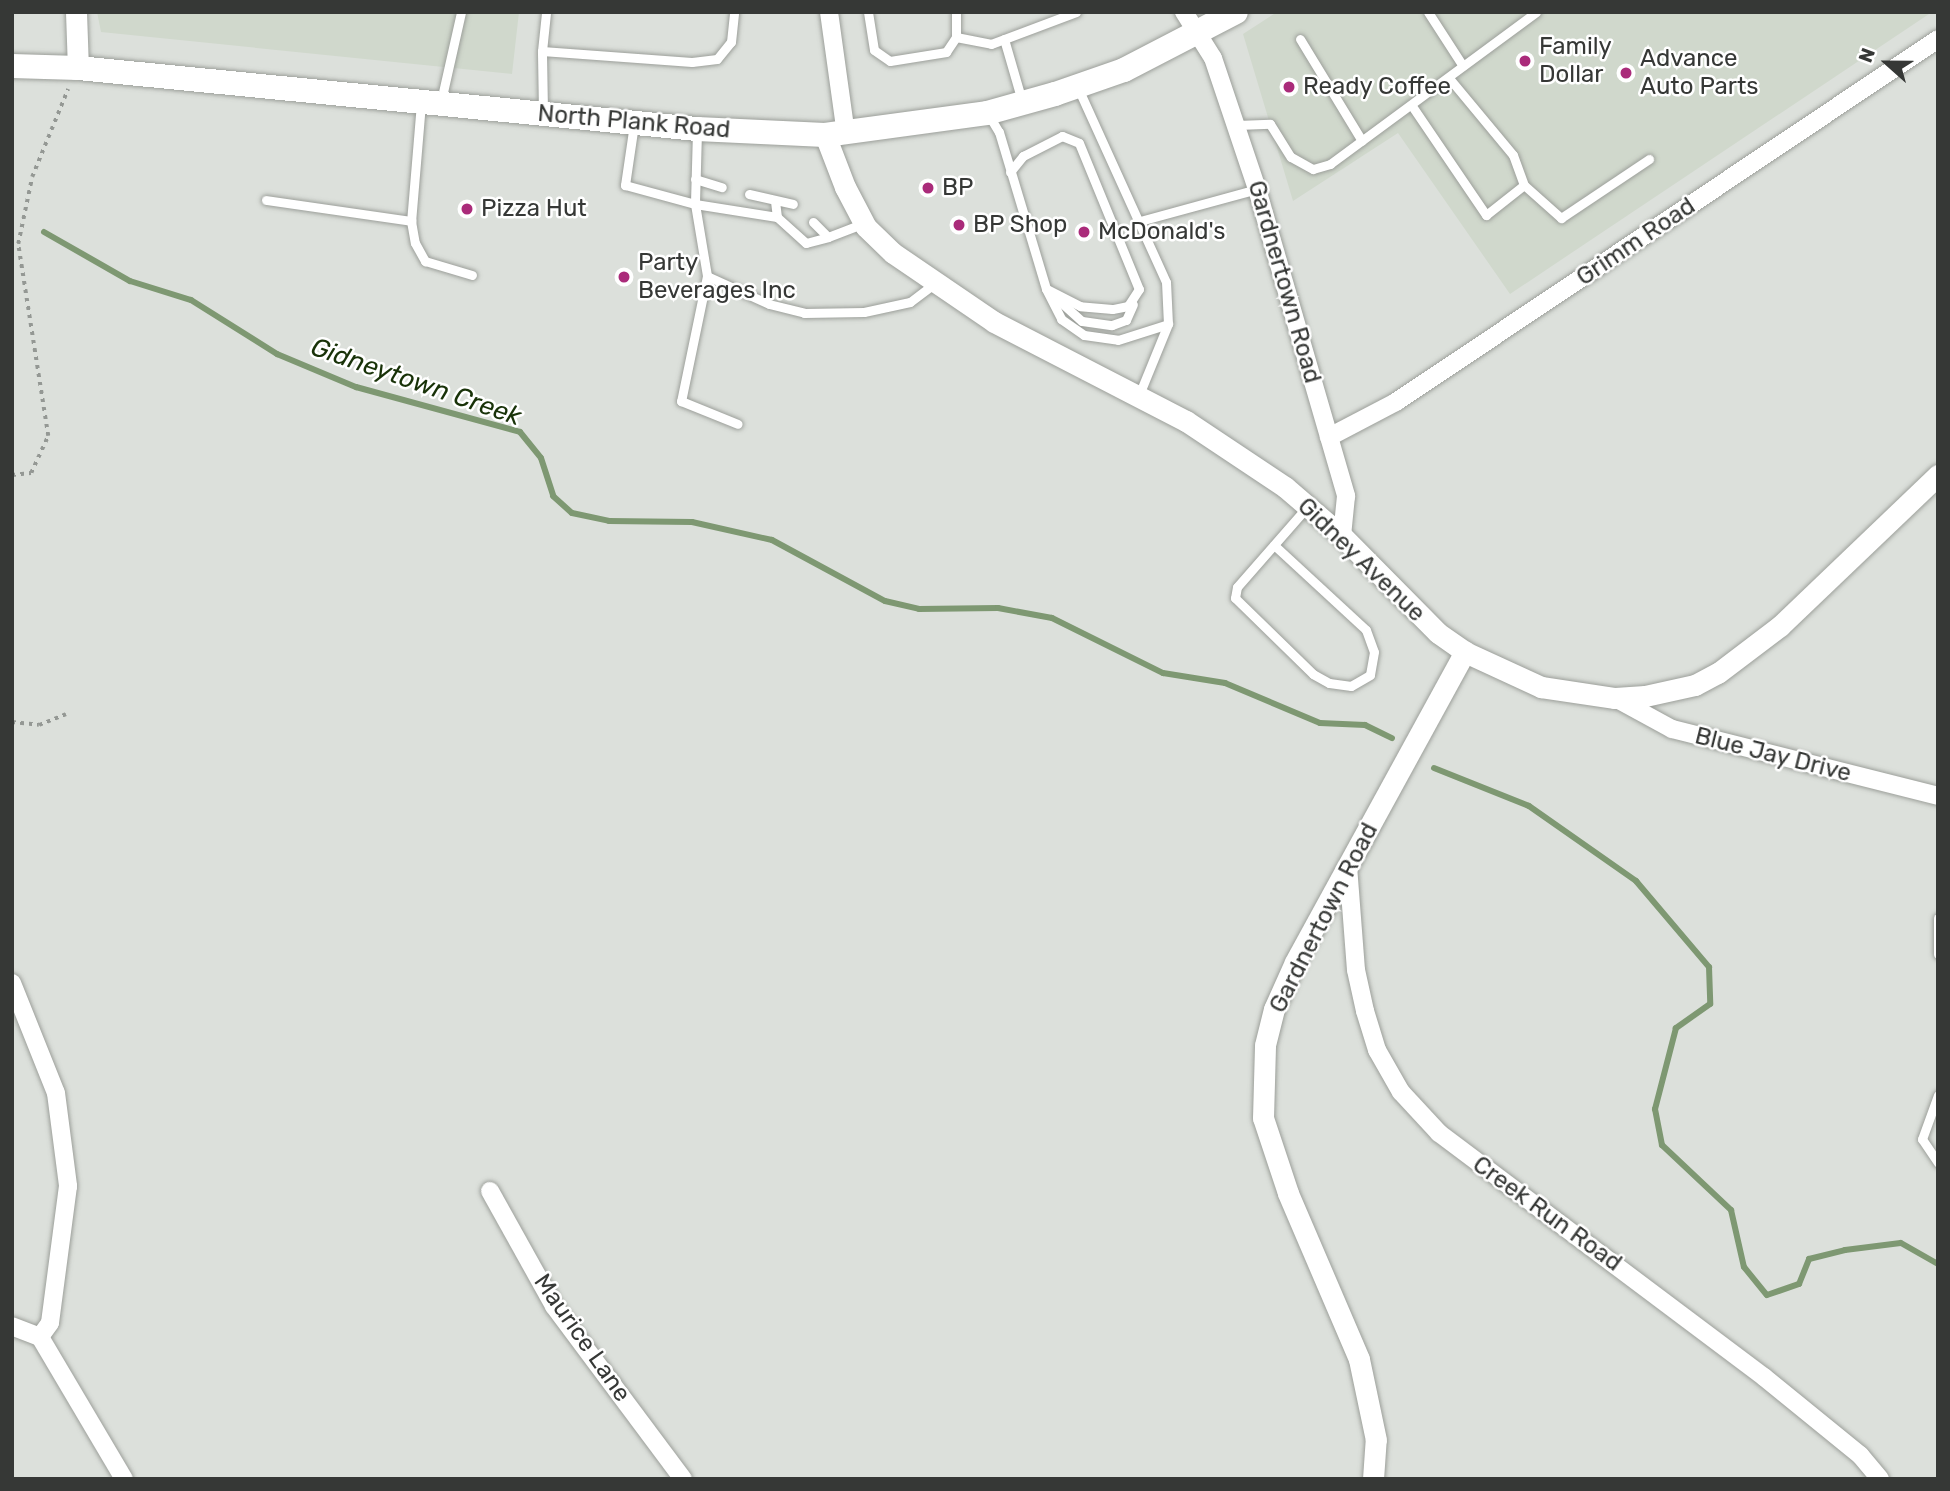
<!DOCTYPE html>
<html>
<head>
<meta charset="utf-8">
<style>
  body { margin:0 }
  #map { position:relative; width:1950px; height:1491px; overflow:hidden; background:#dce0db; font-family:Rubik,sans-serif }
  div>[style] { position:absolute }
  .built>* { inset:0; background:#d0d8cc }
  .stream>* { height:6px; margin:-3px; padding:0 3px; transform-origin:3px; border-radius:3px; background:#7e9872 }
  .path>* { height:3.5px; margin-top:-1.75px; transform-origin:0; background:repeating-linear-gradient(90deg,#949894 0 3.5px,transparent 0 8.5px) }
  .roads { filter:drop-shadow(0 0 2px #9c9f9a) drop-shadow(0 0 2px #9c9f9a) }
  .service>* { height:9px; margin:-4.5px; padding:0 4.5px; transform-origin:4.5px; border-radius:4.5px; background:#fff }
  .minor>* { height:18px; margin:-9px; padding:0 9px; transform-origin:9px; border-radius:9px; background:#fff }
  .tertiary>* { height:21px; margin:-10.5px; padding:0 10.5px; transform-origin:10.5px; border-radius:10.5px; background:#fff }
  .secondary>* { height:24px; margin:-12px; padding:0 12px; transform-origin:12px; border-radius:12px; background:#fff }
  .dots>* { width:19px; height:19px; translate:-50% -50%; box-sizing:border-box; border:4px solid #fff; border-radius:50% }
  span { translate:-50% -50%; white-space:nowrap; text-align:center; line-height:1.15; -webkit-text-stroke:5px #fff; paint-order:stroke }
  .poi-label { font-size:24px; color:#363836 }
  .left { translate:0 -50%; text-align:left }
  .street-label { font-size:24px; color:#363836 }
  .water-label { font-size:26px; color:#183208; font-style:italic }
  .frame { position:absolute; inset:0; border:14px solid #363836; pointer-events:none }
  .north { position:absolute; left:1852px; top:28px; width:70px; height:70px; -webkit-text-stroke:5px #fff; paint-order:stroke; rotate:291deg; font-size:19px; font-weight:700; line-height:28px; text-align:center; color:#363836 }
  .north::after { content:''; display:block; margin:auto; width:24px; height:32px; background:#363836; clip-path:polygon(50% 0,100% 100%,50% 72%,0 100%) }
</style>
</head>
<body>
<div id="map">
  <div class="built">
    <div style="clip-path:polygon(97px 12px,519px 12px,512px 74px,101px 32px)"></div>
    <div style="clip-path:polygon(1277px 12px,1932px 12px,1510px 294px,1398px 133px,1293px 201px,1243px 34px)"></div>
  </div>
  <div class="stream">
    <div style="left:44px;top:232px;width:99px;rotate:29.7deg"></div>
    <div style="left:130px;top:281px;width:64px;rotate:17.3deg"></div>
    <div style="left:191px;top:300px;width:102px;rotate:32.1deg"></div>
    <div style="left:277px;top:354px;width:86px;rotate:22.7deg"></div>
    <div style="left:356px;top:387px;width:170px;rotate:15.3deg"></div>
    <div style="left:520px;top:432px;width:33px;rotate:51deg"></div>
    <div style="left:541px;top:458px;width:40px;rotate:72deg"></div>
    <div style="left:553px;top:496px;width:25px;rotate:42deg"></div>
    <div style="left:572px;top:513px;width:38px;rotate:12deg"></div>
    <div style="left:609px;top:521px;width:83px;rotate:0.7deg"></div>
    <div style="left:692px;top:522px;width:82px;rotate:12.7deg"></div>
    <div style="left:772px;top:540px;width:128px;rotate:28.4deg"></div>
    <div style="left:885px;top:601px;width:35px;rotate:13deg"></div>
    <div style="left:919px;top:609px;width:79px;rotate:-0.7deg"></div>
    <div style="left:998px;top:608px;width:55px;rotate:10.5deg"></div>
    <div style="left:1052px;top:618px;width:124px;rotate:26.4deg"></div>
    <div style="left:1163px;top:673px;width:63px;rotate:9.2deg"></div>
    <div style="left:1225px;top:683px;width:103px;rotate:22.8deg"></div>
    <div style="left:1320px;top:723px;width:45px;rotate:2.5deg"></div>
    <div style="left:1365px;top:725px;width:30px;rotate:26deg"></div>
    <div style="left:1434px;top:768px;width:102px;rotate:21.8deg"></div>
    <div style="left:1529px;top:806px;width:131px;rotate:35deg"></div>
    <div style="left:1636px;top:881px;width:113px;rotate:49.7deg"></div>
    <div style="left:1709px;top:967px;width:37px;rotate:88deg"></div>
    <div style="left:1710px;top:1004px;width:42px;rotate:144.8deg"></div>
    <div style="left:1676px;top:1028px;width:84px;rotate:104.5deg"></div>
    <div style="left:1655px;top:1109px;width:37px;rotate:79deg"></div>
    <div style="left:1662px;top:1145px;width:95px;rotate:43.3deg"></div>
    <div style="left:1731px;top:1210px;width:58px;rotate:77.2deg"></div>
    <div style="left:1744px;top:1267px;width:36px;rotate:51deg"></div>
    <div style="left:1767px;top:1295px;width:34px;rotate:-19deg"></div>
    <div style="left:1799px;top:1284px;width:27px;rotate:-68deg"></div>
    <div style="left:1809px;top:1259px;width:37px;rotate:-14deg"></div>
    <div style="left:1845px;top:1250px;width:56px;rotate:-7.1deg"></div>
    <div style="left:1901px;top:1243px;width:43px;rotate:29.6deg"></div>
  </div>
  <div class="path">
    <div style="left:12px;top:475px;width:19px;rotate:-6deg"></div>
    <div style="left:31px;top:473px;width:41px;rotate:-65.3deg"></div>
    <div style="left:48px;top:436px;width:194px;rotate:-98.9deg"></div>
    <div style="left:18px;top:244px;width:68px;rotate:-78.2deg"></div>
    <div style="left:32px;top:177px;width:95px;rotate:-67.8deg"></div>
    <div style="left:12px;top:722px;width:27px;rotate:6deg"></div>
    <div style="left:39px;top:725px;width:29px;rotate:-22deg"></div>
  </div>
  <div class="roads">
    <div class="service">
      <div style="left:868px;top:12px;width:38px;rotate:81deg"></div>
      <div style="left:874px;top:50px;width:19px;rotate:35deg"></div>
      <div style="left:890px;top:61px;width:57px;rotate:-9.1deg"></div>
      <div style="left:946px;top:52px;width:18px;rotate:-56deg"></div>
      <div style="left:956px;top:37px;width:25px;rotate:-90deg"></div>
      <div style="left:1428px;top:12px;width:64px;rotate:57.1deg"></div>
      <div style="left:956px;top:37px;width:36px;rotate:11deg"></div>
      <div style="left:991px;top:44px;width:91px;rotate:-20.6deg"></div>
      <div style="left:1004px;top:39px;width:65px;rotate:73.8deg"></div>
      <div style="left:1300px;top:39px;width:119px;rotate:58.7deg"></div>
      <div style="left:542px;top:51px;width:39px;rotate:-84deg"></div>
      <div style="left:1449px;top:78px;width:100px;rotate:50.3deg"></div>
      <div style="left:1513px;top:155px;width:32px;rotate:70deg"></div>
      <div style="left:441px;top:101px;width:91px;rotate:-77.3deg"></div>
      <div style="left:421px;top:103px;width:118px;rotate:94.8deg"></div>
      <div style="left:411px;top:221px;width:22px;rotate:80deg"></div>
      <div style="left:415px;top:243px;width:21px;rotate:61deg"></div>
      <div style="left:425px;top:261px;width:49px;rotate:16.6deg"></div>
      <div style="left:1412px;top:106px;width:132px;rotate:55.8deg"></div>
      <div style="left:1486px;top:215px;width:48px;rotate:-38.3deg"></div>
      <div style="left:1524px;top:185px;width:50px;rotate:41.7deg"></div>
      <div style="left:1561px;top:218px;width:106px;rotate:-33.8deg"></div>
      <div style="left:543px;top:111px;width:60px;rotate:-91deg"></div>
      <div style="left:542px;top:51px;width:150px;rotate:4.2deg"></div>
      <div style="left:692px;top:62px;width:25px;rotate:-7deg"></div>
      <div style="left:717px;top:59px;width:22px;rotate:-51deg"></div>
      <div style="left:731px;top:42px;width:30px;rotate:-84deg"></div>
      <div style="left:988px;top:114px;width:21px;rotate:59deg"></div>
      <div style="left:999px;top:132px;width:164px;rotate:73.3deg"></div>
      <div style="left:1046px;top:289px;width:34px;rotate:63deg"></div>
      <div style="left:1061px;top:319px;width:28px;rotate:35deg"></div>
      <div style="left:1084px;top:335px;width:34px;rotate:8deg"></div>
      <div style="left:1118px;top:340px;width:52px;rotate:-17.7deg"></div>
      <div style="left:1168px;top:324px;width:42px;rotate:-92.7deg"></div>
      <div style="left:1166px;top:282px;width:213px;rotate:-114.4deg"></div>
      <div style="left:634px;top:124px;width:62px;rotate:98.4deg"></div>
      <div style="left:625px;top:185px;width:73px;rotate:15.2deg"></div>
      <div style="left:695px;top:204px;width:73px;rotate:80.5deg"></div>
      <div style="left:707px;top:276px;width:68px;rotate:24.3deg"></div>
      <div style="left:769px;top:304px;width:36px;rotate:14deg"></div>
      <div style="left:804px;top:313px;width:60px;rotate:-1deg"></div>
      <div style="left:864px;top:312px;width:47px;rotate:-12.3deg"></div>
      <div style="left:910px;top:302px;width:30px;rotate:-37deg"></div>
      <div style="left:1237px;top:125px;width:33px;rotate:-2deg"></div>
      <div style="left:1270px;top:124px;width:39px;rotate:58deg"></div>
      <div style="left:1291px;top:157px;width:25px;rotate:29deg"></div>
      <div style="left:1313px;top:169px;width:18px;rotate:-16deg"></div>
      <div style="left:1330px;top:164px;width:256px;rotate:-36.4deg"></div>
      <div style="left:697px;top:131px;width:73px;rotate:91.6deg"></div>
      <div style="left:695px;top:204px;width:83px;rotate:9deg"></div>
      <div style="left:1010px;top:172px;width:21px;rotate:-51deg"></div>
      <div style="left:1023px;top:156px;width:44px;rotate:-27.1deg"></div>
      <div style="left:1062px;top:136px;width:18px;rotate:22deg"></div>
      <div style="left:1079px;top:143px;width:158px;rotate:67.7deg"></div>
      <div style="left:1139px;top:289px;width:20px;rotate:123deg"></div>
      <div style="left:1128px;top:306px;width:16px;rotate:169deg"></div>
      <div style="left:1112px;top:309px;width:32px;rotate:-175deg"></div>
      <div style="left:1080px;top:306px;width:38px;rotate:-153deg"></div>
      <div style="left:695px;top:179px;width:28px;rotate:17deg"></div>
      <div style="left:749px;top:194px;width:45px;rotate:12.8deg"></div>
      <div style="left:266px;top:200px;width:147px;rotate:8.2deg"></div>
      <div style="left:775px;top:201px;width:16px;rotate:83deg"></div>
      <div style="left:777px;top:217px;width:39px;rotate:42deg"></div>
      <div style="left:806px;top:243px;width:23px;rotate:-15deg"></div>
      <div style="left:1140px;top:221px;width:121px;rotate:-15.3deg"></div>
      <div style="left:813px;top:222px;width:21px;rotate:45deg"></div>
      <div style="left:828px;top:237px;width:39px;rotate:-21deg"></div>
      <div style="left:707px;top:276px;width:128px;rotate:101.7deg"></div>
      <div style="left:681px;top:401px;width:61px;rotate:22deg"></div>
      <div style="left:1055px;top:297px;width:36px;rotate:42deg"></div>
      <div style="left:1082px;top:321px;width:30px;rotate:8deg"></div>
      <div style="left:1112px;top:325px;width:15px;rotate:-20deg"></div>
      <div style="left:1126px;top:320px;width:17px;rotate:-66deg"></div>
      <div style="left:1139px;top:395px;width:77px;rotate:-67.8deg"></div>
      <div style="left:1274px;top:545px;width:125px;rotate:42.7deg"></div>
      <div style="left:1366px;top:630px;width:23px;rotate:70deg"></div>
      <div style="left:1374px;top:652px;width:23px;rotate:100deg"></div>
      <div style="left:1370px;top:675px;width:22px;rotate:150deg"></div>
      <div style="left:1351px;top:686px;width:22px;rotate:-172deg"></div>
      <div style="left:1329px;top:683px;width:18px;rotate:-151deg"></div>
      <div style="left:1313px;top:674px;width:109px;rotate:-135.7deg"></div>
      <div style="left:1235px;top:598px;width:11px;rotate:-80deg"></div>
      <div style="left:1237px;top:587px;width:106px;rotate:-48.8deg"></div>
      <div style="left:1938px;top:918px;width:36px;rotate:90deg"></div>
      <div style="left:1938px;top:1095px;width:47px;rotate:110deg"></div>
      <div style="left:1922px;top:1139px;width:29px;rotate:56deg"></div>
    </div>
    <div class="minor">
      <div style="left:829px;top:12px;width:123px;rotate:82.1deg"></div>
      <div style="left:1184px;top:12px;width:54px;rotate:57.8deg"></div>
      <div style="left:1213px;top:58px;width:138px;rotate:71.4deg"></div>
      <div style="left:1257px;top:189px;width:320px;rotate:73.8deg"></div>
      <div style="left:1346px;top:496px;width:40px;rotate:95.7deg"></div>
      <div style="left:1329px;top:437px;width:76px;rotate:-27.6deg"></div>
      <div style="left:1396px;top:402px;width:652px;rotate:-33.81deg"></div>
      <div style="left:1615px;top:698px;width:65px;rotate:28.5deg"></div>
      <div style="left:1672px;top:729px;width:274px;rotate:14.1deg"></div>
      <div style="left:1348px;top:866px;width:104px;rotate:85.6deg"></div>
      <div style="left:1356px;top:970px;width:42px;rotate:77.6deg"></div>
      <div style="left:1365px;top:1011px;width:41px;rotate:72.9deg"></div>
      <div style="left:1377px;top:1050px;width:48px;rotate:60.3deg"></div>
      <div style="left:1401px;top:1092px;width:56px;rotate:47.2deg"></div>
      <div style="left:1439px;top:1133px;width:406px;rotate:36.9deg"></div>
      <div style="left:1764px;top:1377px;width:124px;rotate:39.1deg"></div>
      <div style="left:1860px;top:1455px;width:31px;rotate:50deg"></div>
      <div style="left:12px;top:983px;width:118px;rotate:68.2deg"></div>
      <div style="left:56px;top:1093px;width:94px;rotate:82.6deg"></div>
      <div style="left:68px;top:1186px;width:138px;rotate:97.5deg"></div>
      <div style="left:50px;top:1323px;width:17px;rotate:126deg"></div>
      <div style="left:40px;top:1337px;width:30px;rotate:-159deg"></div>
      <div style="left:490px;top:1191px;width:132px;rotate:60.9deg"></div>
      <div style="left:554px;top:1306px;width:216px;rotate:53.3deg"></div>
      <div style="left:40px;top:1337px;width:165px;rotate:59.4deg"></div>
    </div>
    <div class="tertiary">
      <div style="left:76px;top:12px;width:56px;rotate:88deg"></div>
      <div style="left:825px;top:135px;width:56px;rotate:69deg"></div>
      <div style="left:845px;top:187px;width:45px;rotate:62.3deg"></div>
      <div style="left:866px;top:227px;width:37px;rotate:44deg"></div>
      <div style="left:893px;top:253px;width:122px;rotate:34.3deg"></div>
      <div style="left:994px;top:322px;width:216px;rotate:27.3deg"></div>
      <div style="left:1186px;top:421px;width:119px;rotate:33.7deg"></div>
      <div style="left:1285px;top:487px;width:75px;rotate:40.7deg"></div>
      <div style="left:1342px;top:536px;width:136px;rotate:45.3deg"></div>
      <div style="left:1438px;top:633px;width:33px;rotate:35deg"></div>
      <div style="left:1465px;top:652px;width:84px;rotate:24.7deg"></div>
      <div style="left:1541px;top:687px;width:75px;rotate:8.5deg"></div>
      <div style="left:1615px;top:698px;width:30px;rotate:-4deg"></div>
      <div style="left:1645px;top:696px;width:51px;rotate:-12.4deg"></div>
      <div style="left:1695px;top:685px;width:26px;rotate:-28deg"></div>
      <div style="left:1718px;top:673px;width:78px;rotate:-37.2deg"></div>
      <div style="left:1780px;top:626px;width:219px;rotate:-43.7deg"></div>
      <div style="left:1373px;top:1479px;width:39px;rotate:-86deg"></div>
      <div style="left:1376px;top:1440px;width:83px;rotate:-101.9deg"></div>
      <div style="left:1359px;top:1359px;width:181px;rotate:-113.2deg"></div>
      <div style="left:1288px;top:1193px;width:79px;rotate:-108.4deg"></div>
      <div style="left:1263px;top:1118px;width:73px;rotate:-88.4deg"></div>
      <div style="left:1265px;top:1045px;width:37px;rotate:-76deg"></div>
      <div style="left:1274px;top:1009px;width:51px;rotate:-65.9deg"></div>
      <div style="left:1295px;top:962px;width:354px;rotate:-61.3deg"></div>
    </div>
    <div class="secondary">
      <div style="left:12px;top:66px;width:66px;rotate:1.7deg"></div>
      <div style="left:78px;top:68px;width:622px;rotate:5.63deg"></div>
      <div style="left:697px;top:129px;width:128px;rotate:2.7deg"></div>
      <div style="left:825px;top:135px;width:163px;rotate:-7.7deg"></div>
      <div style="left:987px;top:113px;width:71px;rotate:-15.6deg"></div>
      <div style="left:1055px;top:94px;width:73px;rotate:-19.2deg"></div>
      <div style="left:1124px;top:70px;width:126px;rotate:-27.4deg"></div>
    </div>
  </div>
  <div class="dots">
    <div style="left:1525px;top:61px;background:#aa2b7a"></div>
    <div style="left:1626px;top:73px;background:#aa2b7a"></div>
    <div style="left:1289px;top:87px;background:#aa2b7a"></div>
    <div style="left:928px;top:188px;background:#aa2b7a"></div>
    <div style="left:467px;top:209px;background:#aa2b7a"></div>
    <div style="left:959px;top:225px;background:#aa2b7a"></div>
    <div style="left:1084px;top:232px;background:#aa2b7a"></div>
    <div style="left:624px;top:277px;background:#aa2b7a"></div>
  </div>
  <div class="poi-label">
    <span class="left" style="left:1539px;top:61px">Family<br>Dollar</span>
    <span class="left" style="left:1640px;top:73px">Advance<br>Auto Parts</span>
    <span class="left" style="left:1303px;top:87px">Ready Coffee</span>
    <span class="left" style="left:942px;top:188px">BP</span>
    <span class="left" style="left:481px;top:209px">Pizza Hut</span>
    <span class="left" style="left:973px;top:225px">BP Shop</span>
    <span class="left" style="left:1098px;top:232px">McDonald's</span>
    <span class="left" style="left:638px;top:277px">Party<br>Beverages Inc</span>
  </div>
  <div class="street-label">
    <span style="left:634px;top:122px;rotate:5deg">North Plank Road</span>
    <span style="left:1636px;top:242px;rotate:-34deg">Grimm Road</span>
    <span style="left:1284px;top:282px;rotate:74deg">Gardnertown Road</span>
    <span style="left:1361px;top:560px;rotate:44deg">Gidney Avenue</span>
    <span style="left:1773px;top:755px;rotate:14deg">Blue Jay Drive</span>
    <span style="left:1324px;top:918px;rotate:-63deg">Gardnertown Road</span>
    <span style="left:1547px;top:1214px;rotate:36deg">Creek Run Road</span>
    <span style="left:582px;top:1338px;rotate:55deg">Maurice Lane</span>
  </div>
  <div class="water-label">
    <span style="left:416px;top:382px;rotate:19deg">Gidneytown Creek</span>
  </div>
  <div class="frame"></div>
  <div class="north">N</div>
</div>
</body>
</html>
